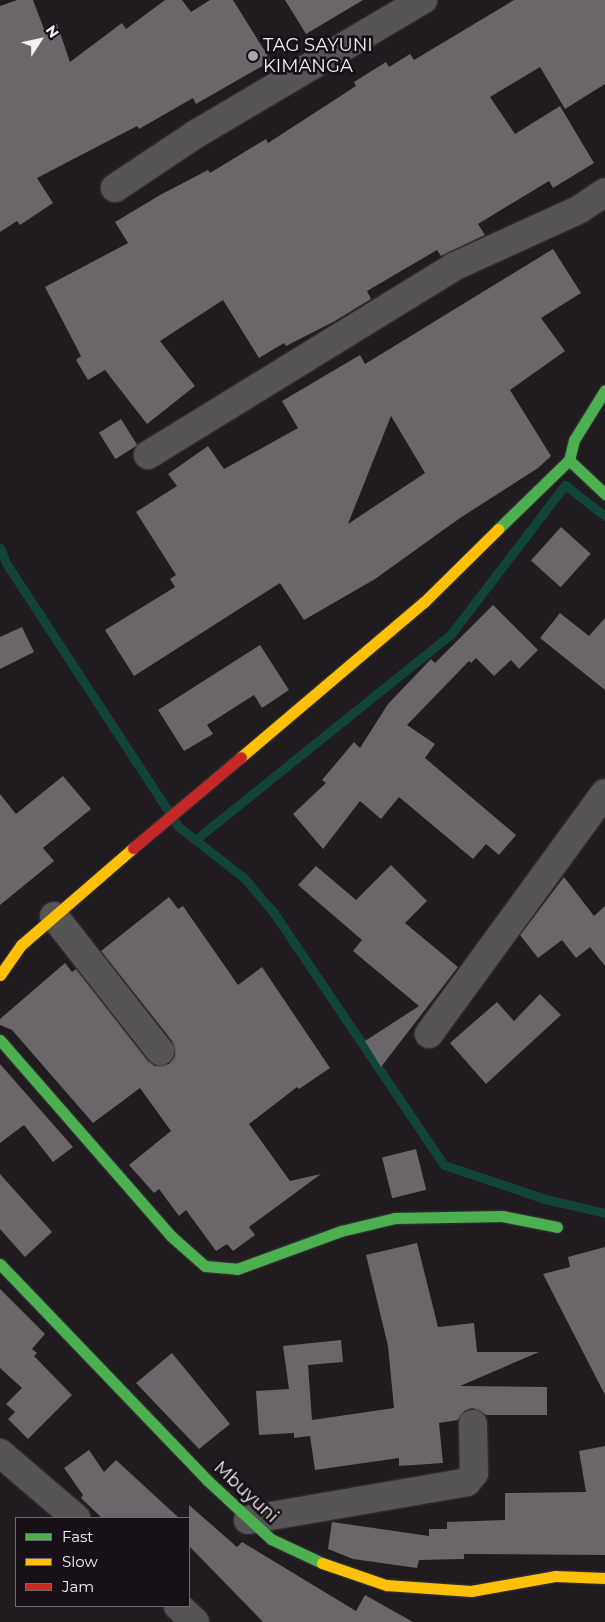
<!DOCTYPE html>
<html>
<head>
<meta charset="utf-8">
<style>
  body { margin:0 }
  #map { position:relative; width:605px; height:1622px; overflow:hidden; background:#1f1b1e; font-family:Montserrat,sans-serif }
  div>[style] { position:absolute }
  .stream>* { height:9px; margin:-4.5px; padding:0 4.5px; transform-origin:4.5px; border-radius:4.5px; background:#134439 }
  .building>* { inset:0; background:#6a6669; transform-origin:0 0 }
  .roads { filter:drop-shadow(0 0 1px #3b383b) drop-shadow(0 0 1px #3b383b) }
  .street>* { height:28px; margin:-14px; padding:0 14px; transform-origin:14px; border-radius:14px; background:#575456 }
  .fast>* { height:11px; margin:-5.5px; padding:0 5.5px; transform-origin:5.5px; border-radius:5.5px; background:#4caf50 }
  .slow>* { height:11px; margin:-5.5px; padding:0 5.5px; transform-origin:5.5px; border-radius:5.5px; background:#ffc107 }
  .jam>* { height:11px; margin:-5.5px; padding:0 5.5px; transform-origin:5.5px; border-radius:5.5px; background:#c62828 }
  .dots>* { width:14px; height:14px; translate:-50% -50%; box-sizing:border-box; border:2px solid #171016; border-radius:50% }
  span { translate:-50% -50%; white-space:nowrap; text-align:center; line-height:1.15; -webkit-text-stroke:5px #171016; paint-order:stroke }
  .poi-label { font-size:18px; color:#f5f0f4 }
  .left { translate:0 -50%; text-align:left }
  .street-label { font-size:18px; color:#f5f0f4 }
  .legend { position:absolute; left:15px; top:1517px; width:175px; height:90px; box-sizing:border-box; background:#171016; border:1px solid #706a6f; margin:0; padding:6px 9px; list-style:none; font-size:15px; color:#f5f0f4 }
  .legend li { display:flex; align-items:center; gap:10px; height:25px }
  .legend b { width:25px; border:1px solid #706a6f }
  .north { position:absolute; left:15px; top:15px; width:50px; height:50px; -webkit-text-stroke:4px #171016; paint-order:stroke; rotate:55deg; font-size:14px; font-weight:700; line-height:20px; text-align:center; color:#f5f0f4 }
  .north::after { content:''; display:block; margin:auto; width:18px; height:22px; background:#f5f0f4; clip-path:polygon(50% 0,100% 100%,50% 72%,0 100%) }
</style>
</head>
<body>
<div id="map">
  <div class="stream">
    <div style="left:0;top:548px;width:16px;rotate:68deg"></div>
    <div style="left:6px;top:563px;width:316px;rotate:56.8deg"></div>
    <div style="left:179px;top:827px;width:83px;rotate:38.1deg"></div>
    <div style="left:244px;top:878px;width:46px;rotate:49.4deg"></div>
    <div style="left:274px;top:913px;width:304px;rotate:56deg"></div>
    <div style="left:444px;top:1165px;width:107px;rotate:18.6deg"></div>
    <div style="left:545px;top:1199px;width:62px;rotate:13.1deg"></div>
    <div style="left:195px;top:840px;width:329px;rotate:-38.8deg"></div>
    <div style="left:451px;top:634px;width:188px;rotate:-52.6deg"></div>
    <div style="left:565px;top:485px;width:51px;rotate:37.8deg"></div>
  </div>
  <div class="building">
    <div style="clip-path:polygon(17px 0,33px 0,44px 29px,57px 24px,70px 62px,122px 23px,126px 29px,165px 0,182px 0,191px 12px,210px 0,233px 0,271px 61px,196px 104px,193px 98px,139px 129px,137px 126px,37px 178px,53px 203px,20px 225px,17px 221px,0 232px,0 6px)"></div>
    <div style="clip-path:polygon(285px 0,363px 0,306px 34px)"></div>
    <div style="clip-path:polygon(514px 0,605px 0,605px 84px,565px 109px,540px 67px,490px 97px,515px 134px,560px 106px,594px 163px,553px 188px,549px 181px,478px 224px,485px 235px,441px 256px,437px 250px,367px 291px,371px 299px,335px 321px,286px 346px,284px 343px,259px 358px,223px 300px,160px 341px,195px 386px,147px 424px,105px 370px,88px 380px,76px 360px,81px 356px,45px 287px,128px 243px,115px 222px,160px 195px,208px 170px,210px 173px,266px 139px,268px 143px,356px 86px,354px 82px,386px 62px,389px 67px,410px 54px,414px 60px)"></div>
    <div style="clip-path:polygon(evenodd,553px 249px,581px 293px,541px 318px,565px 351px,510px 390px,551px 456px,538px 468px,460px 518px,375px 579px,304px 620px,280px 583px,134px 676px,105px 630px,175px 587px,170px 579px,176px 575px,136px 512px,177px 486px,168px 474px,208px 446px,224px 469px,298px 428px,282px 401px,360px 355px,365px 364px,553px 249px,391px 416px,425px 473px,348px 524px,391px 416px)"></div>
    <div style="left:121px;top:419px;width:31px;height:26px;rotate:58deg"></div>
    <div style="left:561px;top:527px;width:40px;height:45px;rotate:42deg"></div>
    <div style="clip-path:polygon(493px 605px,538px 650px,519px 669px,511px 660px,494px 676px,476px 658px,471px 663px,469px 661px,407px 725px,435px 744px,425px 758px,516px 835px,499px 855px,486px 844px,473px 859px,399px 797px,381px 819px,360px 801px,323px 849px,293px 814px,326px 783px,322px 780px,354px 742px,360px 748px,388px 704px,431px 659px,435px 663px)"></div>
    <div style="clip-path:polygon(560px 613px,589px 636px,605px 618px,605px 690px,540px 638px)"></div>
    <div style="clip-path:polygon(22px 627px,34px 652px,0 669px,0 637px)"></div>
    <div style="clip-path:polygon(260px 645px,289px 690px,262px 708px,254px 695px,207px 725px,213px 734px,184px 751px,158px 710px)"></div>
    <div style="clip-path:polygon(63px 776px,91px 809px,43px 848px,54px 861px,0 905px,0 794px,16px 814px)"></div>
    <div style="clip-path:polygon(391px 865px,427px 901px,405px 923px,458px 967px,381px 1067px,365px 1041px,419px 1006px,353px 951px,362px 940px,298px 885px,316px 866px,356px 900px)"></div>
    <div style="clip-path:polygon(564px 877px,594px 916px,605px 906px,605px 966px,590px 947px,576px 958px,562px 940px,538px 958px,520px 935px)"></div>
    <div style="clip-path:polygon(169px 897px,178px 909px,183px 906px,238px 985px,262px 967px,330px 1068px,299px 1089px,297px 1087px,249px 1124px,290px 1181px,321px 1174px,249px 1227px,255px 1235px,233px 1251px,227px 1244px,216px 1251px,186px 1210px,179px 1216px,159px 1189px,154px 1193px,129px 1165px,171px 1131px,140px 1088px,93px 1123px,12px 1030px,0 1025px,0 1019px,65px 963px,72px 972px,76px 969px,148px 1061px,155px 1066px,169px 1064px,175px 1056px,172px 1041px,101px 951px)"></div>
    <div style="clip-path:polygon(540px 994px,561px 1015px,486px 1084px,450px 1043px,497px 1002px,514px 1021px)"></div>
    <div style="clip-path:polygon(0 1064px,73px 1147px,53px 1162px,24px 1125px,0 1143px)"></div>
    <div style="left:416px;top:1149px;width:42px;height:35px;rotate:76deg"></div>
    <div style="clip-path:polygon(0 1174px,52px 1232px,25px 1257px,0 1229px)"></div>
    <div style="clip-path:polygon(417px 1243px,438px 1327px,474px 1323px,477px 1352px,539px 1352px,460px 1386px,547px 1387px,547px 1415px,486px 1415px,472px 1408px,465px 1411px,458px 1420px,439px 1423px,443px 1463px,399px 1466px,399px 1458px,315px 1470px,310px 1436px,294px 1438px,294px 1433px,259px 1435px,256px 1391px,289px 1389px,283px 1346px,341px 1340px,343px 1362px,308px 1365px,312px 1420px,394px 1408px,388px 1346px,366px 1255px)"></div>
    <div style="clip-path:polygon(605px 1247px,605px 1395px,543px 1274px,570px 1267px,568px 1257px)"></div>
    <div style="clip-path:polygon(0 1289px,45px 1334px,32px 1349px,37px 1353px,34px 1356px,72px 1395px,28px 1439px,8px 1419px,15px 1412px,6px 1404px,22px 1388px,0 1368px)"></div>
    <div style="clip-path:polygon(172px 1353px,230px 1424px,199px 1449px,136px 1383px)"></div>
    <div style="clip-path:polygon(605px 1446px,605px 1555px,464px 1554px,464px 1559px,419px 1560px,417px 1568px,353px 1559px,328px 1549px,332px 1522px,429px 1536px,429px 1529px,447px 1529px,447px 1522px,505px 1520px,505px 1493px,586px 1492px,579px 1451px)"></div>
    <div style="clip-path:polygon(89px 1450px,104px 1472px,116px 1460px,179px 1518px,102px 1518px,81px 1498px,83px 1495px,64px 1468px)"></div>
    <div style="clip-path:polygon(189px 1505px,237px 1547px,242px 1542px,356px 1611px,365px 1595px,413px 1622px,263px 1622px,189px 1546px)"></div>
  </div>
  <div class="roads">
    <div class="street">
      <div style="left:115px;top:188px;width:97px;rotate:-33.7deg"></div>
      <div style="left:196px;top:134px;width:264px;rotate:-30.6deg"></div>
      <div style="left:148px;top:455px;width:358px;rotate:-31.6deg"></div>
      <div style="left:453px;top:267px;width:140px;rotate:-24.5deg"></div>
      <div style="left:580px;top:209px;width:30px;rotate:-34deg"></div>
      <div style="left:54px;top:916px;width:172px;rotate:51.9deg"></div>
      <div style="left:429px;top:1034px;width:298px;rotate:-53.9deg"></div>
      <div style="left:0;top:1453px;width:100px;rotate:40.5deg"></div>
      <div style="left:248px;top:1520px;width:222px;rotate:-9.8deg"></div>
      <div style="left:467px;top:1482px;width:11px;rotate:-52deg"></div>
      <div style="left:474px;top:1473px;width:49px;rotate:-91.2deg"></div>
      <div style="left:178px;top:1606px;width:23px;rotate:43deg"></div>
    </div>
    <div class="fast">
      <div style="left:605px;top:390px;width:59px;rotate:121.8deg"></div>
      <div style="left:574px;top:440px;width:21px;rotate:104deg"></div>
      <div style="left:569px;top:460px;width:50px;rotate:43.4deg"></div>
      <div style="left:498px;top:529px;width:99px;rotate:-44.2deg"></div>
      <div style="left:0;top:1040px;width:260px;rotate:48.9deg"></div>
      <div style="left:171px;top:1236px;width:45px;rotate:41.4deg"></div>
      <div style="left:205px;top:1266px;width:32px;rotate:5deg"></div>
      <div style="left:237px;top:1269px;width:111px;rotate:-20.1deg"></div>
      <div style="left:341px;top:1231px;width:56px;rotate:-13.5deg"></div>
      <div style="left:395px;top:1218px;width:107px;rotate:-1.1deg"></div>
      <div style="left:502px;top:1216px;width:56px;rotate:11.3deg"></div>
      <div style="left:0;top:1264px;width:299px;rotate:46.2deg"></div>
      <div style="left:207px;top:1480px;width:87px;rotate:42.7deg"></div>
      <div style="left:271px;top:1539px;width:56px;rotate:25.2deg"></div>
    </div>
    <div class="slow">
      <div style="left:241px;top:757px;width:240px;rotate:-40.3deg"></div>
      <div style="left:424px;top:602px;width:104px;rotate:-44.6deg"></div>
      <div style="left:0;top:975px;width:37px;rotate:-55deg"></div>
      <div style="left:21px;top:945px;width:148px;rotate:-40.9deg"></div>
      <div style="left:322px;top:1563px;width:68px;rotate:19deg"></div>
      <div style="left:386px;top:1585px;width:85px;rotate:4deg"></div>
      <div style="left:471px;top:1591px;width:85px;rotate:-10.1deg"></div>
      <div style="left:555px;top:1576px;width:50px;rotate:2.3deg"></div>
    </div>
    <div class="jam">
      <div style="left:133px;top:848px;width:141px;rotate:-40.1deg"></div>
    </div>
  </div>
  <div class="dots">
    <div style="left:253px;top:56px;background:#aaa5a9"></div>
  </div>
  <div class="poi-label">
    <span class="left" style="left:263px;top:56px">TAG SAYUNI<br>KIMANGA</span>
  </div>
  <div class="street-label">
    <span style="left:246px;top:1492px;rotate:43deg">Mbuyuni</span>
  </div>
  <ul class="legend">
  <li><b style="height:6px;background:#4caf50"></b>Fast</li>
  <li><b style="height:6px;background:#ffc107"></b>Slow</li>
  <li><b style="height:6px;background:#c62828"></b>Jam</li>
  </ul>
  <div class="north">N</div>
</div>
</body>
</html>
